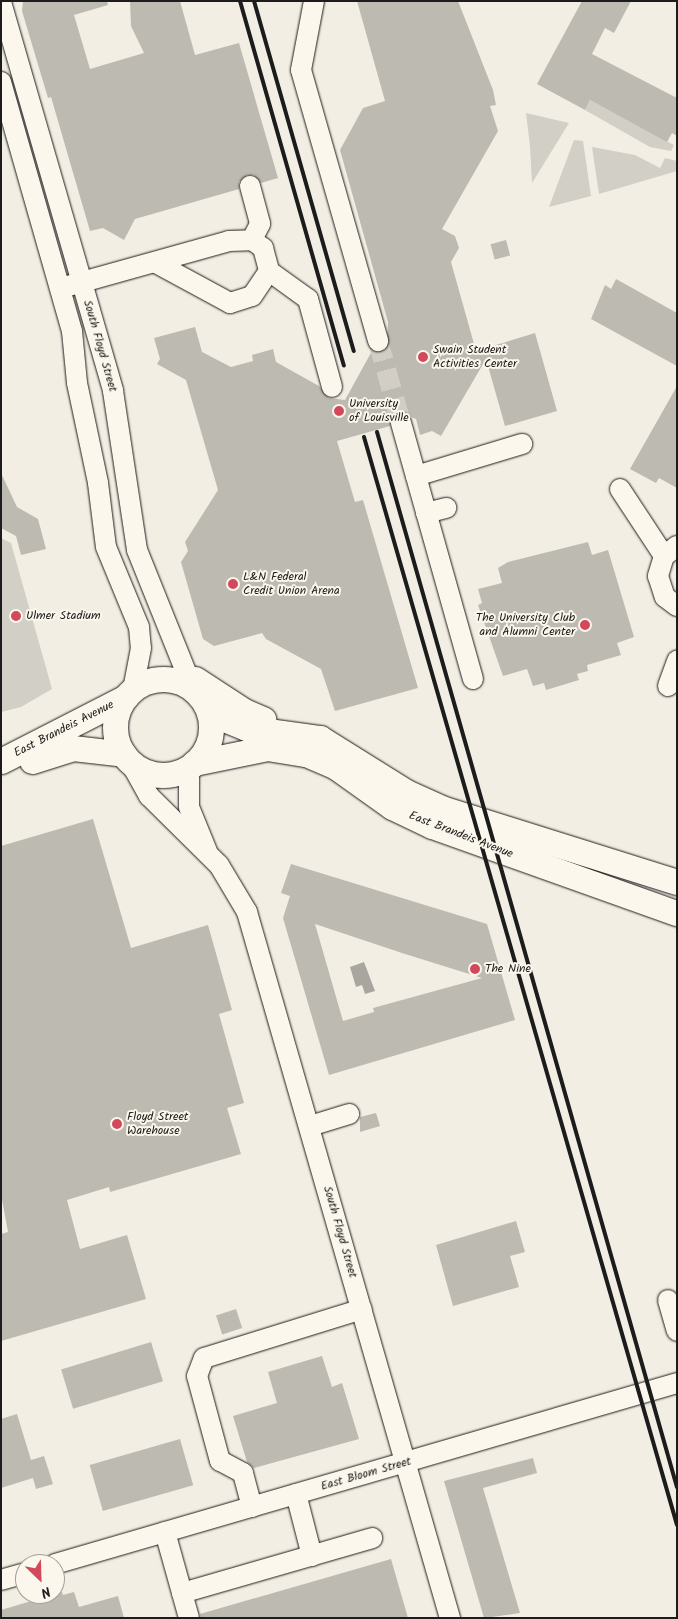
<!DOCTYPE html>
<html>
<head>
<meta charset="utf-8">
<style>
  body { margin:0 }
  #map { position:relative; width:678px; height:1619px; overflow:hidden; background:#f2eee4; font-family:Kalam,sans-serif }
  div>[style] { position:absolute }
  .green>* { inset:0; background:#d2cfc6 }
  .water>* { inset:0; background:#a9a6a0 }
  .building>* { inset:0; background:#bdbab1; transform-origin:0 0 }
  .minor-tunnel>* { height:20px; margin-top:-10px; transform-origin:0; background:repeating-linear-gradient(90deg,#d2cec6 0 20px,transparent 0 30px) }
  .roads { filter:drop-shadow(0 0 1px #1c1c1c) drop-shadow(0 0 1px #1c1c1c) }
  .minor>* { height:20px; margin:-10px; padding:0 10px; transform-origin:10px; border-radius:10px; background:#fbf7ec }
  .major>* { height:25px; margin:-12.5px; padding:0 12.5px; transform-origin:12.5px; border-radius:12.5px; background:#fbf7ec }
  .major>.ring { margin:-12.5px; padding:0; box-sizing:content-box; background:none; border:25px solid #fbf7ec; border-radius:50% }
  .rail>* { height:4px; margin:-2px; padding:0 2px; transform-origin:2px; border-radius:2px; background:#1c1c1c }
  .dots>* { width:14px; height:14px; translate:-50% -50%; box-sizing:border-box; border:2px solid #fbf7ec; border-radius:50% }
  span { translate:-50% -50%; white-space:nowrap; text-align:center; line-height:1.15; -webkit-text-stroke:4px #fbf7ec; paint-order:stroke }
  .street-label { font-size:12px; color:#1c1c1c }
  .poi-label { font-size:12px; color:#1c1c1c }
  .left { translate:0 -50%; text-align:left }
  .right { translate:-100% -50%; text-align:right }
  .frame { position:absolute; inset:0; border:2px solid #1c1c1c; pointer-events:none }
  .north { position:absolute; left:15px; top:1554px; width:50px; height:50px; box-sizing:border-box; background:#fbf7ec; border:1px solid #a29f99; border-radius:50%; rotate:156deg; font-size:14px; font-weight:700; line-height:20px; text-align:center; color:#1c1c1c }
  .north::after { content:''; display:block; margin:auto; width:18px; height:22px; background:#d1495b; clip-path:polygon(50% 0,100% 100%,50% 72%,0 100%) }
</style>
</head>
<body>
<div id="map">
  <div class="green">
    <div style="clip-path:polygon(590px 100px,674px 145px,671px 151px,650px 147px,585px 110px)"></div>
    <div style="clip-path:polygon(526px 113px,569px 123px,532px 183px,530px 146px)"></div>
    <div style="clip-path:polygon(574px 140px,583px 141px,591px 196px,549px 207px)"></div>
    <div style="clip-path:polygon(592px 147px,635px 155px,660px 168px,665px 158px,677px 161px,677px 171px,599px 194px)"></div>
    <div style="clip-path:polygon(1px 538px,11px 543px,52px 689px,21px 707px,1px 712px)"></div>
  </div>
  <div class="water">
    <div style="clip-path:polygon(364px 962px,375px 991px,365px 994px,362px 985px,356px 987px,350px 967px)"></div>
  </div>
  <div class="building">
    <div style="clip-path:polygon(23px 1px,107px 1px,108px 5px,74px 15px,90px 69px,144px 53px,131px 26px,130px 1px,180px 1px,195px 55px,239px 43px,278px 178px,261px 183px,254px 175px,247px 175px,239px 182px,239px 189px,135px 219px,124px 240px,103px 228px,90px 231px,51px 97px,48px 98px,22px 11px)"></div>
    <div style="clip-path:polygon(357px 1px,458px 1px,493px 90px,496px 105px,490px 106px,498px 131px,442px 229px,455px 236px,459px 248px,451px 262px,476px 351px,535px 333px,557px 411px,505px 426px,486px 359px,441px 436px,432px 431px,420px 435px,416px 419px,398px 412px,392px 415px,390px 426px,337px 441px,355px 502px,363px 500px,418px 688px,335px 711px,321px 669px,266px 639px,262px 633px,214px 646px,203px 639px,181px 562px,188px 551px,185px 542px,218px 490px,186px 380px,157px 364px,160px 359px,154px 338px,195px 327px,202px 352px,231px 367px,253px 361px,252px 355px,273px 349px,276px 362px,319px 386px,329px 398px,345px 400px,372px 351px,387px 349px,388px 322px,340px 150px,363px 108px,385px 101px)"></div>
    <div style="clip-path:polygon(582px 1px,631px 1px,614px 33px,605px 28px,592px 54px,677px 98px,677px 136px,672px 133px,667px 142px,590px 100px,585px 110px,537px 84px)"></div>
    <div style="left:506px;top:240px;width:16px;height:16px;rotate:75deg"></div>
    <div style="clip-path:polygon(616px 279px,677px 313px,677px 366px,591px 319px,605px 285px,611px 289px)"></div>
    <div style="clip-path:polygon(677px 386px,677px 488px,659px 478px,656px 483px,630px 469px)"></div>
    <div style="clip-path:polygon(1px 473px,17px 507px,38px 519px,46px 549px,21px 555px,16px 536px,1px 528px)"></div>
    <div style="clip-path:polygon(588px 542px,592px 555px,608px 550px,634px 637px,617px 643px,621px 655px,587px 665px,588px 671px,577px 674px,579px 680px,546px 690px,544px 683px,533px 686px,527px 669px,503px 676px,478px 605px,482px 603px,478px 589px,502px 583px,498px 568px,508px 562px)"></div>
    <div style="clip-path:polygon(93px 819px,131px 948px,208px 925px,232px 1010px,219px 1014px,244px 1103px,227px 1108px,241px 1154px,110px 1192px,109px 1187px,67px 1200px,80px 1249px,127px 1235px,146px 1299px,1px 1341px,1px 1234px,8px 1232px,1px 1194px,1px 846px)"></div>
    <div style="clip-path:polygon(evenodd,291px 864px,487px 924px,515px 1020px,329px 1075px,283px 918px,290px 896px,281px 893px,291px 864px,315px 924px,402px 953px,482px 978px,373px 1008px,374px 1012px,343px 1021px,315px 924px)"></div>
    <div style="clip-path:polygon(376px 1113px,380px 1126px,360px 1132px,360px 1117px)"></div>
    <div style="clip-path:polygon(516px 1221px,525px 1252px,510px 1256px,519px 1287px,453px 1306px,436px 1245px)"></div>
    <div style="left:236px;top:1309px;width:20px;height:21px;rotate:72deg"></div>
    <div style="left:151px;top:1342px;width:41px;height:94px;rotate:73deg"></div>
    <div style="clip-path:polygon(322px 1356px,332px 1387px,342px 1383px,359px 1439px,254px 1468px,247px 1462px,233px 1416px,277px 1403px,268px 1372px)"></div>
    <div style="clip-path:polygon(17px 1414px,31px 1460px,44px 1456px,53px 1484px,36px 1489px,33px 1478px,1px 1488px,1px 1419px)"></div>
    <div style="left:180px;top:1439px;width:48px;height:94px;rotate:74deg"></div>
    <div style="clip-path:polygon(533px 1458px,537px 1473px,483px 1488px,520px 1613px,484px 1618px,444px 1481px)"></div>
    <div style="clip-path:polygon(391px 1559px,408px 1618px,201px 1618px,200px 1614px)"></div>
    <div style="clip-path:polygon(62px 1592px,63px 1595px,74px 1592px,79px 1607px,118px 1596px,124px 1618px,1px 1618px,1px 1610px)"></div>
  </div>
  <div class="minor-tunnel">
    <div style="left:378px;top:341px;width:85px;rotate:74.3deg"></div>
  </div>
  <div class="roads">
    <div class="minor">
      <div style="left:314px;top:1px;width:70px;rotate:100.7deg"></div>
      <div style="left:301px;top:70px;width:282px;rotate:74.1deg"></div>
      <div style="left:1px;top:2px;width:405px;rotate:73.9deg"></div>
      <div style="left:113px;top:391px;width:161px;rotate:81.4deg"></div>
      <div style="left:137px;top:550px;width:150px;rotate:68.1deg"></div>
      <div style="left:1px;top:82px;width:259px;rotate:74.1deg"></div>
      <div style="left:72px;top:331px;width:52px;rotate:84.5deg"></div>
      <div style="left:77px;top:383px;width:102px;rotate:78.1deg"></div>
      <div style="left:98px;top:483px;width:64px;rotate:82.9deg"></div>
      <div style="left:106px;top:547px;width:87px;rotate:67.6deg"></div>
      <div style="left:139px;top:627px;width:21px;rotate:85deg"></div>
      <div style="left:141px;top:648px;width:43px;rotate:100.8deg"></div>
      <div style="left:250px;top:186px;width:39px;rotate:75deg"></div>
      <div style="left:260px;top:224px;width:18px;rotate:117deg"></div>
      <div style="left:269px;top:271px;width:48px;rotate:35.7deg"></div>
      <div style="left:308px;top:299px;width:91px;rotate:74.7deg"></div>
      <div style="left:68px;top:286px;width:167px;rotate:-15.6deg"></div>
      <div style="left:229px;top:241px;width:23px;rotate:-2deg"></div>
      <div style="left:252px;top:240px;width:14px;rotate:36deg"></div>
      <div style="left:263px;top:248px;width:24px;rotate:75deg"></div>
      <div style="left:269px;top:271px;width:30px;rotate:124deg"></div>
      <div style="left:252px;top:296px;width:23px;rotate:162deg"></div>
      <div style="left:230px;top:303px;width:84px;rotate:-151.6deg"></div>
      <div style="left:401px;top:423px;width:266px;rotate:74.3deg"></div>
      <div style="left:416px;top:476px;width:111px;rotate:-16.8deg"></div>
      <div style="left:620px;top:489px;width:80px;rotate:56.7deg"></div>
      <div style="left:426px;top:513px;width:21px;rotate:-14deg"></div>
      <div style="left:677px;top:546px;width:16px;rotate:142deg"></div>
      <div style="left:664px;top:556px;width:21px;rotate:107deg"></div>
      <div style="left:658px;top:576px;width:22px;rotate:72deg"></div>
      <div style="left:665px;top:597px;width:15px;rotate:37deg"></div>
      <div style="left:668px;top:686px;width:27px;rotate:-70deg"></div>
      <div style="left:129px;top:760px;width:41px;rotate:60.9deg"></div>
      <div style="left:149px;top:796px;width:98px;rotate:44.6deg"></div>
      <div style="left:219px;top:865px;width:55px;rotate:59.2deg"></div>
      <div style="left:247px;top:912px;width:735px;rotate:73.96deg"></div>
      <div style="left:189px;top:767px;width:40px;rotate:90deg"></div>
      <div style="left:189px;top:807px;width:48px;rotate:67.8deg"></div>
      <div style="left:310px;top:1126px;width:41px;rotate:-17.1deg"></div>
      <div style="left:668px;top:1300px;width:32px;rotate:74deg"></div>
      <div style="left:296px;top:1494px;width:64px;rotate:75.5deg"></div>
      <div style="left:252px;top:1507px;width:35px;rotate:-105deg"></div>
      <div style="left:243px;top:1473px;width:26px;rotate:-152deg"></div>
      <div style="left:220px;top:1461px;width:88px;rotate:-105.1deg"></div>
      <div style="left:197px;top:1376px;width:19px;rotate:-69deg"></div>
      <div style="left:204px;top:1358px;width:165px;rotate:-17.2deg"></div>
      <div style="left:165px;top:1532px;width:89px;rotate:74.4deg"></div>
      <div style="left:55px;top:1564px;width:648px;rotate:-16.22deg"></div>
      <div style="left:1px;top:1580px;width:25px;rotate:-16deg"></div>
      <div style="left:182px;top:1593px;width:198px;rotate:-16.1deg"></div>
    </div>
    <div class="major">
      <div style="left:195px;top:679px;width:59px;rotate:33.1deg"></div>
      <div style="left:244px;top:711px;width:21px;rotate:23deg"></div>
      <div class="ring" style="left:115px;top:679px;width:71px;height:71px"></div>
      <div style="left:207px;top:706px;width:16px;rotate:43deg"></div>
      <div style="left:219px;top:717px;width:29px;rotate:22deg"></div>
      <div style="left:246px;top:728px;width:75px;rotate:7.7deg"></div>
      <div style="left:320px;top:738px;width:102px;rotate:32.1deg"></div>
      <div style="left:406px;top:792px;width:42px;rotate:24.1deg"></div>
      <div style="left:444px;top:809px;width:244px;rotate:17.4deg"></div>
      <div style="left:1px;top:761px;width:140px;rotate:-27.1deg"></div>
      <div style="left:32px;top:761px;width:43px;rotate:-17.6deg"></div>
      <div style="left:73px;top:748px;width:51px;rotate:6.7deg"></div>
      <div style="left:194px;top:763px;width:75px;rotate:-11.6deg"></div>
      <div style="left:267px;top:748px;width:39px;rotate:9deg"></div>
      <div style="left:306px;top:754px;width:33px;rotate:23deg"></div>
      <div style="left:336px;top:767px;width:69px;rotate:35.5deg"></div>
      <div style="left:392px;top:807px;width:44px;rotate:25.4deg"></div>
      <div style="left:432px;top:826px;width:260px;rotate:19.6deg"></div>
    </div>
  </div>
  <div class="rail">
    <div style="left:240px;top:1px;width:379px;rotate:74.1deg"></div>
    <div style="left:254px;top:1px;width:364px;rotate:74.1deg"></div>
    <div style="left:377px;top:432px;width:1097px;rotate:74.13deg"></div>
    <div style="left:364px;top:437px;width:1132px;rotate:73.95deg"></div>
  </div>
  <div class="dots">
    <div style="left:423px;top:357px;background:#d1495b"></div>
    <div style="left:339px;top:411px;background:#d1495b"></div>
    <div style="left:233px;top:584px;background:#d1495b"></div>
    <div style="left:16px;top:616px;background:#d1495b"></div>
    <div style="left:585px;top:625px;background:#d1495b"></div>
    <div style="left:475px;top:969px;background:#d1495b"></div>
    <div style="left:117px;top:1124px;background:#d1495b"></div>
  </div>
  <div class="street-label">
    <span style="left:100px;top:346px;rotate:74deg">South Floyd Street</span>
    <span style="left:64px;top:729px;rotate:-27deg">East Brandeis Avenue</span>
    <span style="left:461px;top:835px;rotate:21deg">East Brandeis Avenue</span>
    <span style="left:340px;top:1232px;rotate:74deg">South Floyd Street</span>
    <span style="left:366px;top:1474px;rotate:-16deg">East Bloom Street</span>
  </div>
  <div class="poi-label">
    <span class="left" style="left:433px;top:357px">Swain Student<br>Activities Center</span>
    <span class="left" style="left:349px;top:411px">University<br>of Louisville</span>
    <span class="left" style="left:243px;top:584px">L&amp;N Federal<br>Credit Union Arena</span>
    <span class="left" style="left:26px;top:616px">Ulmer Stadium</span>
    <span class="right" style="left:575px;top:625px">The University Club<br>and Alumni Center</span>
    <span class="left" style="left:485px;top:969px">The Nine</span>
    <span class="left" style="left:127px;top:1124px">Floyd Street<br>Warehouse</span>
  </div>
  <div class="frame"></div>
  <div class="north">N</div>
</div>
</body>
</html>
